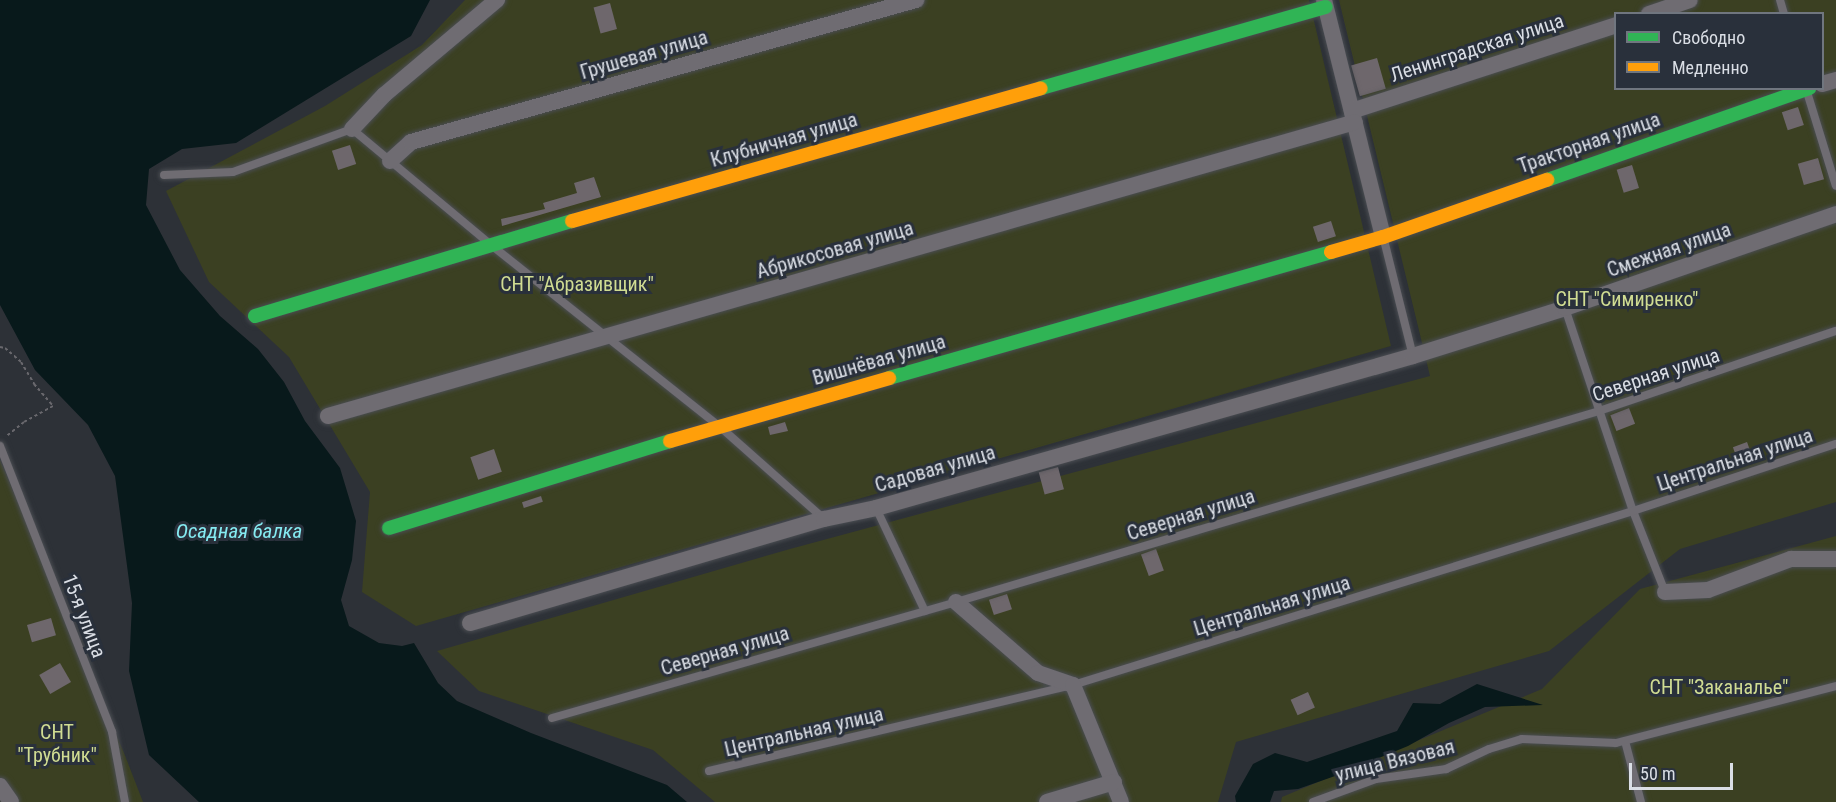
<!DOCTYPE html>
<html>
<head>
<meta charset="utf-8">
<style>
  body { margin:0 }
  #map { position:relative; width:1836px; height:802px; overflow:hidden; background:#2d3137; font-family:"Roboto Condensed",sans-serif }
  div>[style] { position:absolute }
  .green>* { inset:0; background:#3b4022 }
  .water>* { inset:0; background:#08191b }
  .building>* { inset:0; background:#6e676c; transform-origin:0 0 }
  .path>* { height:2px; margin-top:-1px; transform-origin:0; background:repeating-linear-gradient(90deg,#69686d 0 3px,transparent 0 6px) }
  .roads { filter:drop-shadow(0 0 2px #4a4d52) drop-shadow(0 0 2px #4a4d52) }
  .lane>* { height:8px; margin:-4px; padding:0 4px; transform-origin:4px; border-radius:4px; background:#6f6c72 }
  .street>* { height:16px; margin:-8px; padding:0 8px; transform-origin:8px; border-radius:8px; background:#6f6c72 }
  .fast>* { height:14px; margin:-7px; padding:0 7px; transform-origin:7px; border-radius:7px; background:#30b455 }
  .slow>* { height:14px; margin:-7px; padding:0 7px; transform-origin:7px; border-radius:7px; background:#ff9f0a }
  span { translate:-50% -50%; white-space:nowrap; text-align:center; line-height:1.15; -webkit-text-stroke:6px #29303b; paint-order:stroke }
  .street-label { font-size:20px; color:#dadee5 }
  .park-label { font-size:20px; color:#d0dc92 }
  .water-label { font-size:21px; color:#85ebf2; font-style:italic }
  .legend { position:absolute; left:1614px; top:12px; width:210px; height:78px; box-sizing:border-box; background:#29303b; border:2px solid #70767f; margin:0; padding:8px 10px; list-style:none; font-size:18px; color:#dadee5 }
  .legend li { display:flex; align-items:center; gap:12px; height:30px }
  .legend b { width:30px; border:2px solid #70767f }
  .scale { position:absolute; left:1629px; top:763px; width:104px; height:27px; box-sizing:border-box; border:3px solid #dadee5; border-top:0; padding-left:8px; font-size:18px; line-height:21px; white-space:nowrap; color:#dadee5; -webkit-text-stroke:4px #29303b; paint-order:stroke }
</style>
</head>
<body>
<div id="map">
  <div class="green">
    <div style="clip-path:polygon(465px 0,1309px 0,1391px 346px,416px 626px,362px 592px,370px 492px,289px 357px,209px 282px,166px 191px,325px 106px,422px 45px)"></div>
    <div style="clip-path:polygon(evenodd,1339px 0,1836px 0,1836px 502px,1680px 549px,1549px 651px,1236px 742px,1218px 802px,715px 802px,653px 750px,479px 691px,437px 651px,790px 549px,1430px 376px,1339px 0,1616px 14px,1822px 14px,1822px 88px,1616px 88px,1616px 14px)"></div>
    <div style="clip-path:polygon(0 460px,124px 753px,143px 802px,0 802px)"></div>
    <div style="clip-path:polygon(1836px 536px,1836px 802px,1281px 802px,1282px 797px,1542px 689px,1640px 589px)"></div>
  </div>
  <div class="water">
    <div style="clip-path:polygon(0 0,430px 0,411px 36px,236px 143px,182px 149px,149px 169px,146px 205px,180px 270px,220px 316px,258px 349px,284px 382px,305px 421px,340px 468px,356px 521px,352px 560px,341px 600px,349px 626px,379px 643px,402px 646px,414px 643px,438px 683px,457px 701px,531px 733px,667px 785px,687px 802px,199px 802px,149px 755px,129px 671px,132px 603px,115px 476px,88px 425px,35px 370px,0 305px)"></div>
    <div style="clip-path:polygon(1477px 684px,1543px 705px,1485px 707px,1449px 723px,1408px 746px,1335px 776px,1298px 789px,1274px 791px,1270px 802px,1236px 802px,1235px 796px,1253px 764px,1275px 753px,1307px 762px,1397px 731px,1413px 703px,1440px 704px)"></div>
  </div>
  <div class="building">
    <div style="left:610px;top:3px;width:27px;height:17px;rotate:75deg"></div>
    <div style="left:1377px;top:58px;width:32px;height:27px;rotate:74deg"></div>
    <div style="left:1798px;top:107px;width:19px;height:17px;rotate:72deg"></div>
    <div style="left:350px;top:145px;width:20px;height:19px;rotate:72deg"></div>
    <div style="left:1818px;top:158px;width:22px;height:21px;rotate:74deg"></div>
    <div style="left:1632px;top:165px;width:24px;height:16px;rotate:73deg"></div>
    <div style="clip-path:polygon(594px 177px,601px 197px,502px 226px,501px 219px,545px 209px,543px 203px,577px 193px,574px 183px)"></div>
    <div style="left:1331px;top:221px;width:16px;height:19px;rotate:72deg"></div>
    <div style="left:1629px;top:408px;width:17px;height:20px;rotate:69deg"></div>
    <div style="clip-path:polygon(785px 422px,788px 431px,770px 435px,768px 427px)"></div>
    <div style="left:1747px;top:442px;width:20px;height:15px;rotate:70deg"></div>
    <div style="left:494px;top:449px;width:24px;height:25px;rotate:71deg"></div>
    <div style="left:1058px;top:467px;width:23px;height:20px;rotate:75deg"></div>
    <div style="left:541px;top:496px;width:6px;height:20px;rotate:72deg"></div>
    <div style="left:1156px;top:549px;width:23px;height:16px;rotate:70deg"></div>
    <div style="left:1007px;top:594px;width:16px;height:19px;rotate:72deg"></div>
    <div style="left:51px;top:618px;width:18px;height:25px;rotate:74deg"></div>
    <div style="left:60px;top:663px;width:22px;height:24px;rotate:60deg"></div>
    <div style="left:1308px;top:692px;width:17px;height:19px;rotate:66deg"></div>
  </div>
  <div class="path">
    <div style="left:0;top:347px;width:5px;rotate:11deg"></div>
    <div style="left:5px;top:348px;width:21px;rotate:41deg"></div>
    <div style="left:21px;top:362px;width:26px;rotate:59deg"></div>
    <div style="left:34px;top:384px;width:29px;rotate:49deg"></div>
    <div style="left:53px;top:406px;width:33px;rotate:151deg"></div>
    <div style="left:24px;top:422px;width:22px;rotate:141deg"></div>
  </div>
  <div class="roads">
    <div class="lane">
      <div style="left:1780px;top:0;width:15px;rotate:74deg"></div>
      <div style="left:1807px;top:92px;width:98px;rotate:72.9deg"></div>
      <div style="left:164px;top:175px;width:69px;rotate:-2.5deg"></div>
      <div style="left:233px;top:172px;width:127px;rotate:-19.9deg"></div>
      <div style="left:352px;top:129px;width:180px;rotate:39.8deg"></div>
      <div style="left:490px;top:244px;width:293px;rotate:38.5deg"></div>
      <div style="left:719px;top:426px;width:139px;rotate:41.5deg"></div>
      <div style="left:1384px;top:240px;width:120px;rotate:76deg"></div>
      <div style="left:1565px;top:308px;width:214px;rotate:71.5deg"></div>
      <div style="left:1633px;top:511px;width:87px;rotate:68.4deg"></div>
      <div style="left:0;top:446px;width:307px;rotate:68.6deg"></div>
      <div style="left:112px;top:732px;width:71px;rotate:79.5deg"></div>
      <div style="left:876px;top:508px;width:114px;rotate:64.6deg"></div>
      <div style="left:552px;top:718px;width:420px;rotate:-16deg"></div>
      <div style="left:956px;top:602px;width:671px;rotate:-16.54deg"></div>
      <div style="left:1599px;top:411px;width:250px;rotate:-18.7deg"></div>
      <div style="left:1625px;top:741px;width:63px;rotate:75.3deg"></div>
      <div style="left:709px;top:771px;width:374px;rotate:-13.3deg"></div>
      <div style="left:1073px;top:685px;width:586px;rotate:-17.26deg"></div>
      <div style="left:1633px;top:511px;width:214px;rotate:-18.3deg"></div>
      <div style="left:1313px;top:802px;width:67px;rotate:-20.1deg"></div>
      <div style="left:1376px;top:779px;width:71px;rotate:-8.1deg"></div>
      <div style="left:1446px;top:769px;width:47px;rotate:-24.9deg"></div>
      <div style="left:1489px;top:749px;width:34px;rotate:-17deg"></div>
      <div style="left:1522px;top:739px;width:94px;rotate:2.4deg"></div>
      <div style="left:1616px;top:743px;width:227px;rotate:-14.5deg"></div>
    </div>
    <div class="street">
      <div style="left:1324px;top:0;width:244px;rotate:76deg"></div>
      <div style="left:1649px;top:14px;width:43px;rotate:-18.9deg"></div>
      <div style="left:1822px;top:84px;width:15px;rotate:-16deg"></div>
      <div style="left:1352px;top:111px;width:278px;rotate:-18deg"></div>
      <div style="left:352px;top:129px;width:47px;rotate:-46.7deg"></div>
      <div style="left:384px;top:95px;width:148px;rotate:-40.1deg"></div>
      <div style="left:390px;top:161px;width:28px;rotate:-42deg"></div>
      <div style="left:411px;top:142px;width:525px;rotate:-15.71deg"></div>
      <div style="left:328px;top:416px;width:1068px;rotate:-15.97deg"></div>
      <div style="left:1665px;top:592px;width:43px;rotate:-2.7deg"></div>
      <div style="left:1708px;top:590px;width:89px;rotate:-20.5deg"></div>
      <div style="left:1791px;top:559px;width:45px"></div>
      <div style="left:956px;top:602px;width:108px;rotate:40.9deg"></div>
      <div style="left:1038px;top:673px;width:37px;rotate:19deg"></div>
      <div style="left:1073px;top:685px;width:126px;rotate:67.7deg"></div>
      <div style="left:470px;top:623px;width:369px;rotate:-16.4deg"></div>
      <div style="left:824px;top:519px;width:53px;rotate:-11.9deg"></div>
      <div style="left:876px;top:508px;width:558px;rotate:-15.8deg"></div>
      <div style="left:1413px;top:356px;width:159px;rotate:-17.5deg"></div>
      <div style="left:1565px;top:308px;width:287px;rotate:-19.1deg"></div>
      <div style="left:0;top:786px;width:19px;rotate:55deg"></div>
      <div style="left:1047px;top:802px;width:70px;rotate:-16.6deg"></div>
    </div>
    <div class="fast">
      <div style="left:1041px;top:88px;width:296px;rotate:-15.9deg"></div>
      <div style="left:1547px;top:180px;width:278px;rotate:-19.3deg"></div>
      <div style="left:255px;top:316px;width:331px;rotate:-16.7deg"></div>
      <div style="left:889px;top:378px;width:460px;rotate:-15.9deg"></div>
      <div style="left:389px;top:528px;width:294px;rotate:-17.2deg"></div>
    </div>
    <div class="slow">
      <div style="left:572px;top:221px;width:487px;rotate:-15.8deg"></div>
      <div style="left:1331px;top:252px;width:54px;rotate:-16.1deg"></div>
      <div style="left:1383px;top:237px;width:174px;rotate:-19.2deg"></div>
      <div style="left:670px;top:441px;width:228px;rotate:-16deg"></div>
    </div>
  </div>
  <div class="street-label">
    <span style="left:1477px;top:48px;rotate:-18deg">Ленинградская улица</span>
    <span style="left:644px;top:55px;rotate:-16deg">Грушевая улица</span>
    <span style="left:784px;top:140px;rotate:-16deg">Клубничная улица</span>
    <span style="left:1589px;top:143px;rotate:-19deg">Тракторная улица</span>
    <span style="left:835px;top:250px;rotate:-16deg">Абрикосовая улица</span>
    <span style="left:1669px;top:250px;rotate:-19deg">Смежная улица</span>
    <span style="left:879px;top:360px;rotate:-16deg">Вишнёвая улица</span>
    <span style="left:1656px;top:375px;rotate:-18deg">Северная улица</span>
    <span style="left:1735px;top:460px;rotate:-18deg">Центральная улица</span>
    <span style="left:935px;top:469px;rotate:-16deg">Садовая улица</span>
    <span style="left:1191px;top:515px;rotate:-17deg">Северная улица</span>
    <span style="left:1272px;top:606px;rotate:-17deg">Центральная улица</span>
    <span style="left:84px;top:616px;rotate:69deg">15-я улица</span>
    <span style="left:725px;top:651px;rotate:-16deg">Северная улица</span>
    <span style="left:804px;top:732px;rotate:-13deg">Центральная улица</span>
    <span style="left:1395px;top:761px;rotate:-14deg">улица Вязовая</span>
  </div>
  <div class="park-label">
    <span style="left:577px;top:284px">СНТ "Абразивщик"</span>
    <span style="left:1627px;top:299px">СНТ "Симиренко"</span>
    <span style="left:1719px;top:687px">СНТ "Заканалье"</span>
    <span style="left:57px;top:744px">СНТ<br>"Трубник"</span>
  </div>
  <div class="water-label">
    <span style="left:239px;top:531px">Осадная балка</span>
  </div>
  <ul class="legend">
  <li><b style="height:8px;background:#30b455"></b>Свободно</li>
  <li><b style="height:8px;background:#ff9f0a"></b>Медленно</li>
  </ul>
  <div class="scale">50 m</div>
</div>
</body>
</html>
